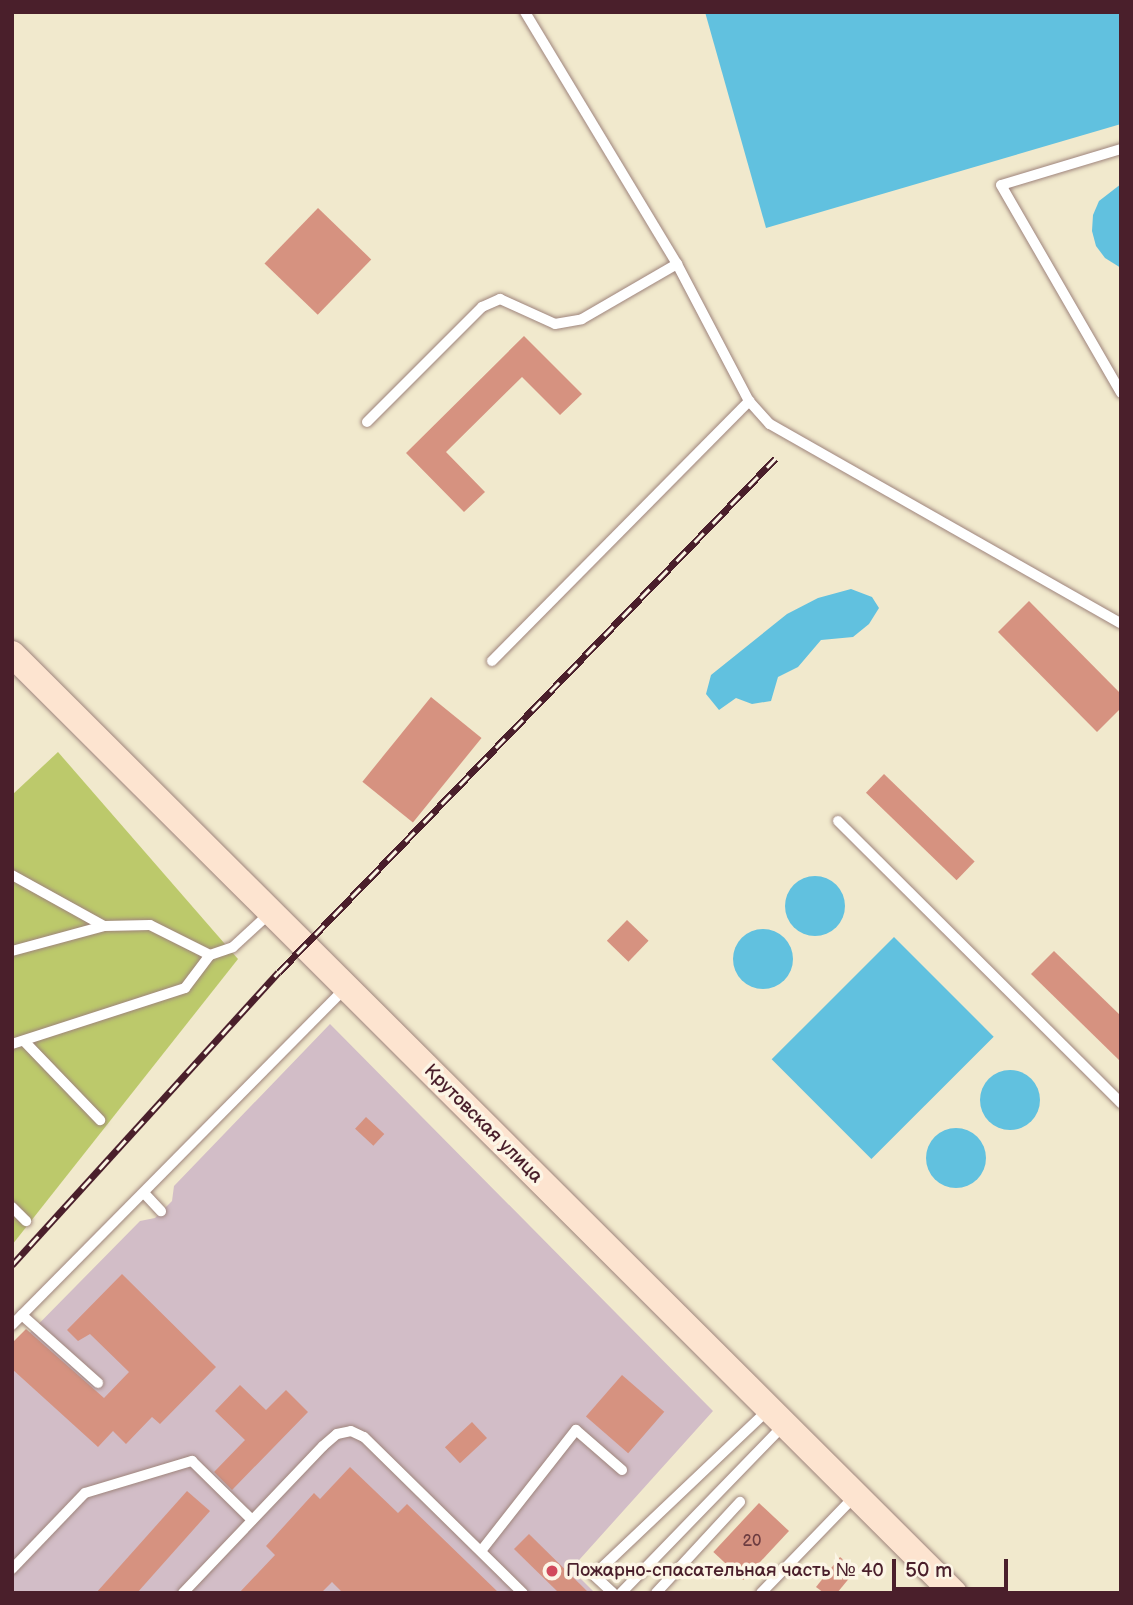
<!DOCTYPE html>
<html>
<head>
<meta charset="utf-8">
<style>
  body { margin:0 }
  #map { position:relative; width:1133px; height:1605px; overflow:hidden; background:#f1e9cd; font-family:"Balsamiq Sans",sans-serif }
  div>[style] { position:absolute }
  .industrial>* { inset:0; background:#d2bdc7 }
  .green>* { inset:0; background:#bcc96b }
  .water>* { inset:0; background:#61c1df; transform-origin:0 0 }
  .round { border-radius:50% }
  .building>* { inset:0; background:#d69280; transform-origin:0 0 }
  .roads { filter:drop-shadow(0 0 2px #9e847c) drop-shadow(0 0 2px #9e847c) }
  .lane>* { height:10px; margin:-5px; padding:0 5px; transform-origin:5px; border-radius:5px; background:#fff }
  .secondary>* { height:26px; margin:-13px; padding:0 13px; transform-origin:13px; border-radius:13px; background:#fde4d0 }
  .rail>* { height:7px; margin-top:-3.5px; transform-origin:0; background:repeating-linear-gradient(90deg,#fcf5e5 0 13px,#4a1f2b 0 26px); box-sizing:border-box; border-block:2px solid #4a1f2b }
  .dots>* { width:19px; height:19px; translate:-50% -50%; box-sizing:border-box; border:4px solid #fcf5e5; border-radius:50% }
  span { translate:-50% -50%; white-space:nowrap; text-align:center; line-height:1.15; -webkit-text-stroke:7px #fcf5e5; paint-order:stroke }
  .number-label { font-size:16px; color:#6d3c40 }
  .number-label span { -webkit-text-stroke-width:0 }
  .street-label { font-size:19px; color:#4a1f2b }
  .poi-label { font-size:19px; color:#4a1f2b }
  .left { translate:0 -50%; text-align:left }
  .frame { position:absolute; inset:0; border:14px solid #4a1f2b; pointer-events:none }
  .scale { position:absolute; left:892px; top:1559px; width:116px; height:32px; box-sizing:border-box; border:4px solid #4a1f2b; border-top:0; padding-left:9px; font-size:21px; line-height:24px; white-space:nowrap; color:#4a1f2b; -webkit-text-stroke:5px #fcf5e5; paint-order:stroke }
</style>
</head>
<body>
<div id="map">
  <div class="industrial">
    <div style="clip-path:polygon(330px 1024px,713px 1411px,571px 1569px,595px 1593px,12px 1593px,12px 1351px,140px 1221px,155px 1218px,172px 1201px,174px 1186px)"></div>
  </div>
  <div class="green">
    <div style="clip-path:polygon(58px 752px,238px 959px,12px 1245px,12px 795px)"></div>
  </div>
  <div class="water">
    <div style="clip-path:polygon(705px 12px,1121px 12px,1121px 124px,766px 228px)"></div>
    <div style="clip-path:polygon(1121px 184px,1121px 268px,1105px 258px,1096px 246px,1092px 231px,1093px 215px,1099px 201px)"></div>
    <div style="clip-path:polygon(851px 589px,872px 597px,879px 608px,869px 624px,853px 637px,821px 640px,798px 667px,778px 677px,771px 701px,752px 704px,736px 698px,719px 710px,706px 694px,711px 675px,787px 614px,818px 598px)"></div>
    <div class="round" style="left:785px;top:876px;width:60px;height:60px"></div>
    <div class="round" style="left:733px;top:929px;width:60px;height:60px"></div>
    <div style="left:894px;top:937px;width:141px;height:173px;rotate:45deg"></div>
    <div class="round" style="left:980px;top:1070px;width:60px;height:60px"></div>
    <div class="round" style="left:926px;top:1128px;width:60px;height:60px"></div>
  </div>
  <div class="building">
    <div style="left:318px;top:208px;width:74px;height:77px;rotate:44deg"></div>
    <div style="clip-path:polygon(524px 336px,582px 394px,560px 415px,522px 377px,446px 452px,485px 492px,464px 512px,406px 453px)"></div>
    <div style="clip-path:polygon(1029px 601px,1121px 694px,1121px 708px,1097px 732px,998px 632px)"></div>
    <div style="left:431px;top:697px;width:65px;height:109px;rotate:39deg"></div>
    <div style="left:884px;top:774px;width:126px;height:26px;rotate:44deg"></div>
    <div style="left:627px;top:920px;width:30px;height:29px;rotate:44deg"></div>
    <div style="clip-path:polygon(1054px 951px,1121px 1016px,1121px 1062px,1031px 974px)"></div>
    <div style="left:366px;top:1117px;width:25px;height:16px;rotate:43deg"></div>
    <div style="clip-path:polygon(122px 1274px,216px 1367px,160px 1424px,152px 1417px,126px 1444px,113px 1431px,98px 1447px,12px 1369px,12px 1343px,26px 1329px,104px 1398px,129px 1372px,90px 1334px,78px 1341px,67px 1330px)"></div>
    <div style="left:622px;top:1375px;width:56px;height:55px;rotate:41deg"></div>
    <div style="clip-path:polygon(240px 1385px,266px 1410px,286px 1390px,308px 1412px,232px 1490px,214px 1472px,245px 1440px,215px 1411px)"></div>
    <div style="left:472px;top:1422px;width:22px;height:37px;rotate:47deg"></div>
    <div style="clip-path:polygon(350px 1467px,398px 1513px,407px 1504px,499px 1593px,343px 1593px,332px 1582px,321px 1593px,239px 1593px,275px 1555px,266px 1546px,314px 1493px,320px 1499px)"></div>
    <div style="clip-path:polygon(187px 1491px,210px 1511px,137px 1593px,96px 1593px)"></div>
    <div style="left:759px;top:1503px;width:41px;height:67px;rotate:43deg"></div>
    <div style="clip-path:polygon(529px 1534px,589px 1593px,559px 1593px,514px 1549px)"></div>
    <div style="clip-path:polygon(840px 1557px,856px 1570px,837px 1593px,824px 1593px,816px 1587px)"></div>
  </div>
  <div class="roads">
    <div class="lane">
      <div style="left:525px;top:12px;width:294px;rotate:58.9deg"></div>
      <div style="left:677px;top:264px;width:155px;rotate:62.3deg"></div>
      <div style="left:749px;top:401px;width:31px;rotate:48deg"></div>
      <div style="left:770px;top:424px;width:403px;rotate:29.6deg"></div>
      <div style="left:1121px;top:149px;width:125px;rotate:163.3deg"></div>
      <div style="left:1001px;top:185px;width:240px;rotate:60deg"></div>
      <div style="left:367px;top:422px;width:163px;rotate:-45deg"></div>
      <div style="left:482px;top:307px;width:20px;rotate:-24deg"></div>
      <div style="left:500px;top:299px;width:60px;rotate:24.4deg"></div>
      <div style="left:555px;top:324px;width:27px;rotate:-10deg"></div>
      <div style="left:582px;top:319px;width:110px;rotate:-30.1deg"></div>
      <div style="left:492px;top:661px;width:366px;rotate:-45.3deg"></div>
      <div style="left:838px;top:821px;width:400px;rotate:44.9deg"></div>
      <div style="left:12px;top:875px;width:105px;rotate:29deg"></div>
      <div style="left:12px;top:951px;width:95px;rotate:-15.2deg"></div>
      <div style="left:104px;top:926px;width:46px;rotate:-1.2deg"></div>
      <div style="left:150px;top:925px;width:67px;rotate:26.6deg"></div>
      <div style="left:24px;top:1041px;width:110px;rotate:46.1deg"></div>
      <div style="left:12px;top:1044px;width:182px;rotate:-17.9deg"></div>
      <div style="left:185px;top:988px;width:41px;rotate:-52.9deg"></div>
      <div style="left:210px;top:955px;width:24px;rotate:-19deg"></div>
      <div style="left:233px;top:947px;width:50px;rotate:-42.6deg"></div>
      <div style="left:144px;top:1193px;width:25px;rotate:47deg"></div>
      <div style="left:12px;top:1207px;width:20px;rotate:45deg"></div>
      <div style="left:22px;top:1315px;width:102px;rotate:41.8deg"></div>
      <div style="left:12px;top:1325px;width:475px;rotate:-45.3deg"></div>
      <div style="left:481px;top:1551px;width:154px;rotate:-51.9deg"></div>
      <div style="left:576px;top:1430px;width:61px;rotate:41deg"></div>
      <div style="left:12px;top:1569px;width:105px;rotate:-46.2deg"></div>
      <div style="left:85px;top:1493px;width:112px;rotate:-16.7deg"></div>
      <div style="left:192px;top:1461px;width:84px;rotate:44.5deg"></div>
      <div style="left:183px;top:1593px;width:203px;rotate:-46.4deg"></div>
      <div style="left:323px;top:1446px;width:18px;rotate:-41deg"></div>
      <div style="left:337px;top:1434px;width:14px;rotate:-12deg"></div>
      <div style="left:351px;top:1431px;width:14px;rotate:25deg"></div>
      <div style="left:364px;top:1437px;width:223px;rotate:44.5deg"></div>
      <div style="left:613px;top:1593px;width:26px;rotate:-137deg"></div>
      <div style="left:594px;top:1575px;width:240px;rotate:-43.5deg"></div>
      <div style="left:621px;top:1593px;width:234px;rotate:-45.9deg"></div>
      <div style="left:656px;top:1593px;width:124px;rotate:-47.3deg"></div>
      <div style="left:761px;top:1593px;width:135px;rotate:-45.9deg"></div>
    </div>
    <div class="secondary">
      <div style="left:12px;top:654px;width:1330px;rotate:44.91deg"></div>
    </div>
  </div>
  <div class="rail">
    <div style="left:12px;top:1265px;width:396px;rotate:-47.7deg"></div>
    <div style="left:279px;top:972px;width:714px;rotate:-45.97deg"></div>
  </div>
  <div class="dots">
    <div style="left:552px;top:1571px;background:#d1495b"></div>
  </div>
  <div class="number-label">
    <span style="left:752px;top:1542px">20</span>
  </div>
  <div class="street-label">
    <span style="left:483px;top:1124px;rotate:45deg">Крутовская улица</span>
  </div>
  <div class="poi-label">
    <span class="left" style="left:566px;top:1571px">Пожарно-спасательная часть № 40</span>
  </div>
  <div class="frame"></div>
  <div class="scale">50 m</div>
</div>
</body>
</html>
